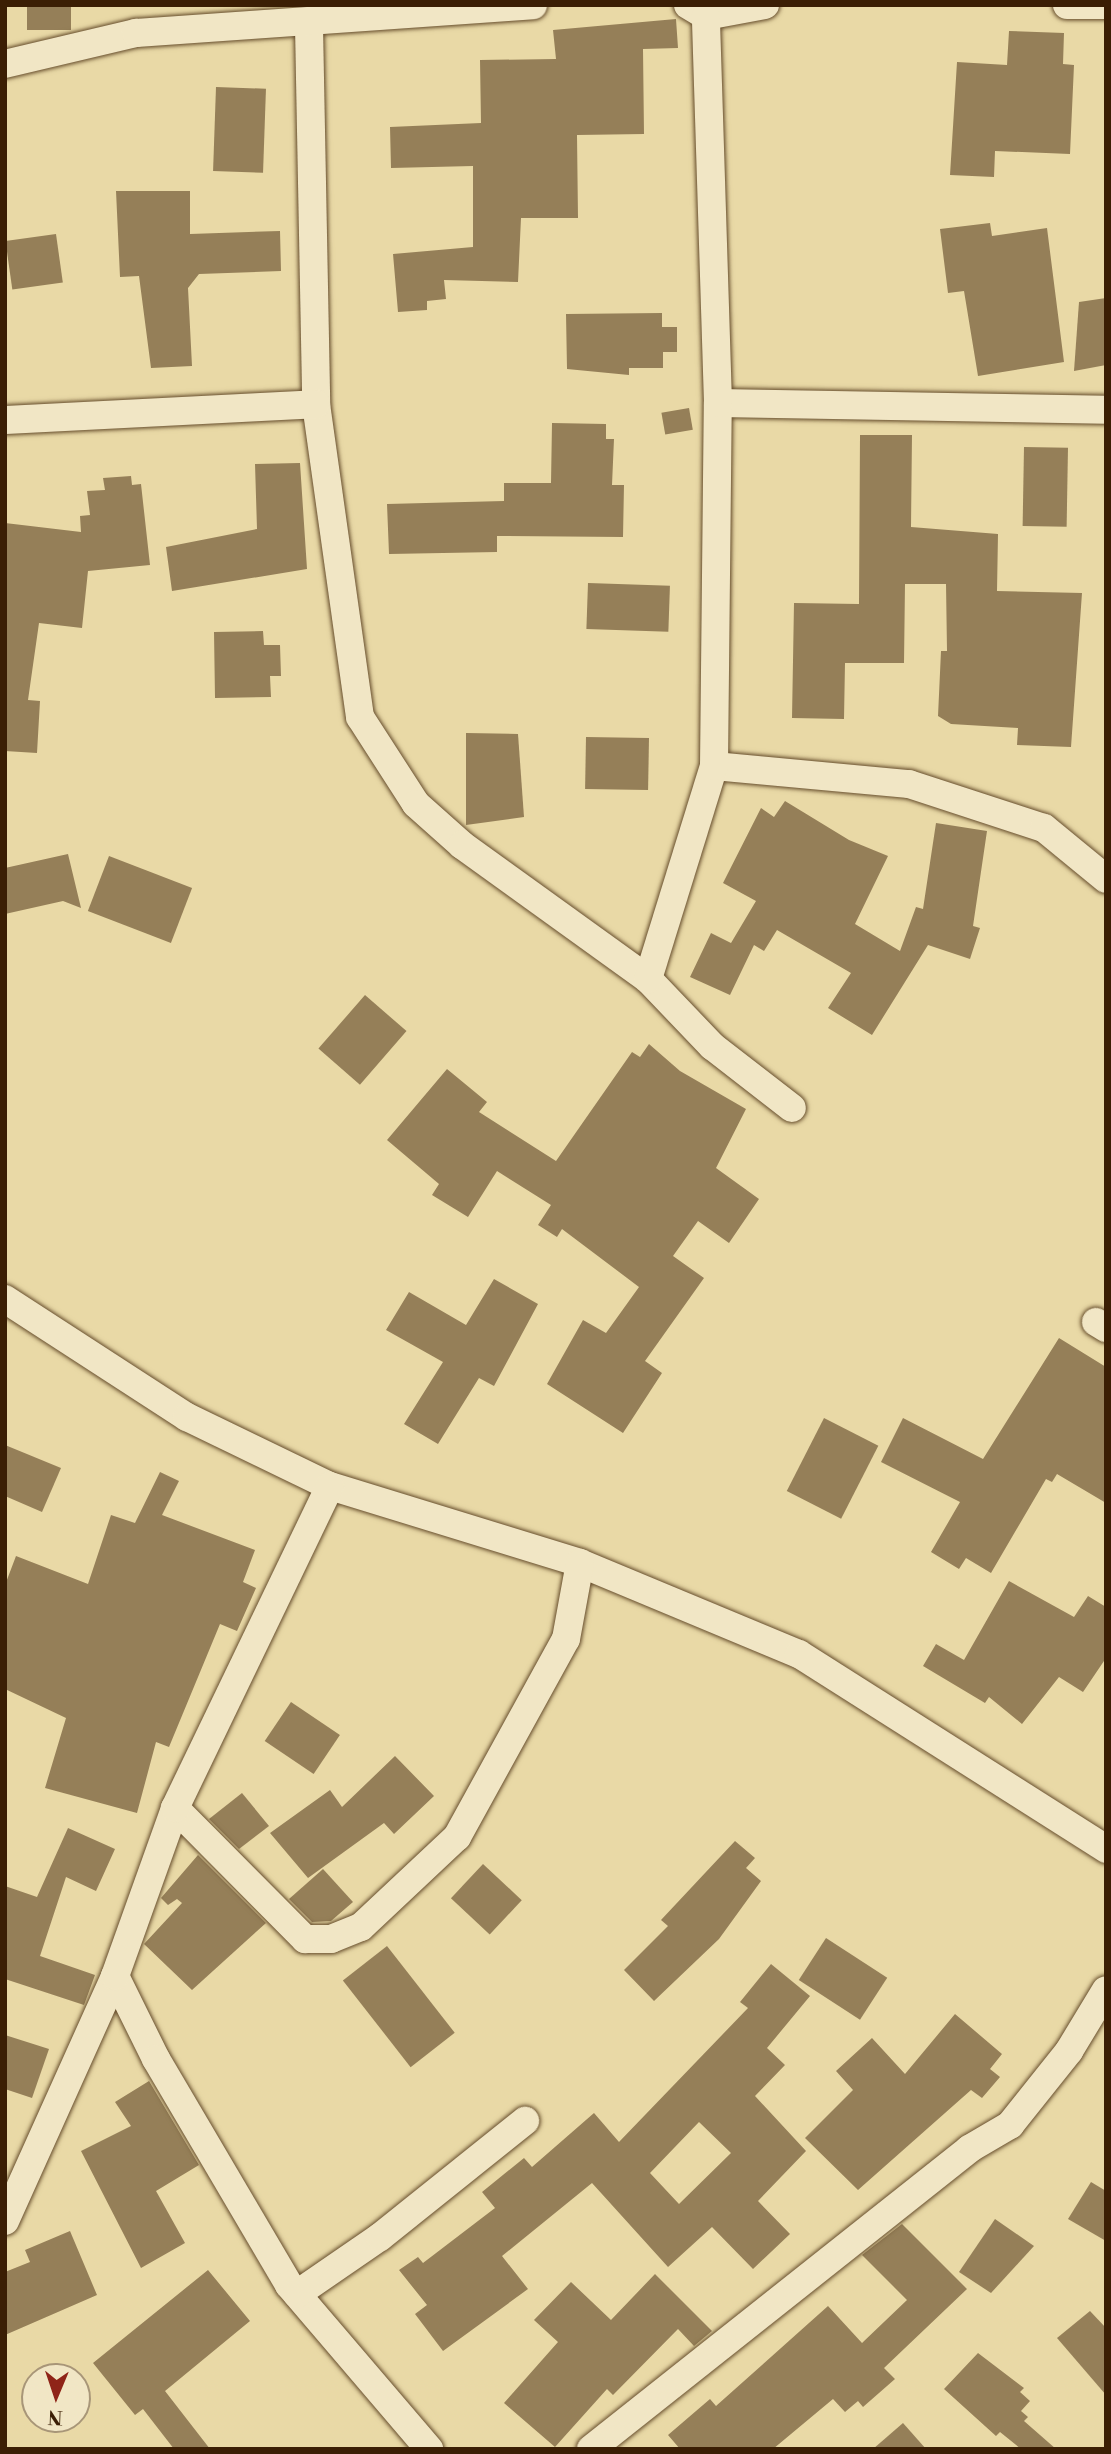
<!DOCTYPE html>
<html>
<head>
<meta charset="utf-8">
<style>
  body { margin:0 }
  #map { position:relative; width:1111px; height:2454px; overflow:hidden; background:#e9d9a6; font-family:"Libre Bodoni",serif }
  div>[style] { position:absolute }
  .building>* { inset:0; background:#957f58; transform-origin:0 0 }
  .roads { filter:drop-shadow(0 0 2px #664d2c) drop-shadow(0 0 2px #664d2c) }
  .street>* { height:28px; margin:-14px; padding:0 14px; transform-origin:14px; border-radius:14px; background:#f1e6c5 }
  span { translate:-50% -50%; white-space:nowrap; text-align:center; line-height:1.15; -webkit-text-stroke:7px #f1e6c5; paint-order:stroke }
  .frame { position:absolute; inset:0; border:7px solid #3b1e04; pointer-events:none }
  .north { position:absolute; left:21px; top:2363px; width:70px; height:70px; box-sizing:border-box; background:#f1e6c5; border:2px solid #a89678; border-radius:50%; rotate:182deg; font-size:19px; font-weight:700; line-height:28px; text-align:center; color:#3b1e04 }
  .north::after { content:''; display:block; margin:auto; width:24px; height:32px; background:#8f2418; clip-path:polygon(50% 0,100% 100%,50% 72%,0 100%) }
</style>
</head>
<body>
<div id="map">
  <div class="building">
    <div style="left:27px;top:5px;width:44px;height:25px"></div>
    <div style="clip-path:polygon(676px 19px,678px 48px,643px 49px,644px 134px,577px 135px,578px 218px,521px 218px,518px 282px,444px 280px,446px 299px,427px 301px,427px 310px,398px 312px,393px 254px,473px 247px,473px 166px,391px 168px,390px 127px,481px 123px,480px 60px,556px 59px,553px 30px)"></div>
    <div style="clip-path:polygon(1009px 31px,1064px 33px,1063px 64px,1074px 65px,1070px 154px,995px 151px,994px 177px,950px 175px,957px 62px,1007px 65px)"></div>
    <div style="left:216px;top:87px;width:50px;height:84px;rotate:2deg"></div>
    <div style="clip-path:polygon(116px 191px,190px 191px,190px 234px,280px 231px,281px 271px,199px 274px,188px 288px,192px 366px,151px 368px,139px 276px,120px 277px)"></div>
    <div style="clip-path:polygon(990px 223px,992px 236px,1047px 228px,1064px 362px,978px 376px,964px 291px,948px 293px,940px 229px)"></div>
    <div style="left:56px;top:234px;width:49px;height:51px;rotate:82deg"></div>
    <div style="clip-path:polygon(1106px 298px,1106px 365px,1074px 371px,1079px 302px)"></div>
    <div style="clip-path:polygon(662px 313px,662px 327px,677px 327px,677px 352px,663px 352px,663px 368px,629px 368px,629px 375px,567px 369px,566px 314px)"></div>
    <div style="left:689px;top:408px;width:22px;height:28px;rotate:80deg"></div>
    <div style="clip-path:polygon(552px 423px,606px 424px,606px 439px,614px 439px,612px 485px,624px 485px,623px 537px,497px 536px,497px 552px,389px 554px,387px 504px,504px 501px,504px 483px,551px 483px)"></div>
    <div style="clip-path:polygon(860px 435px,912px 435px,911px 527px,998px 534px,997px 591px,1082px 593px,1071px 747px,1017px 745px,1018px 728px,951px 724px,938px 716px,941px 651px,947px 651px,946px 584px,905px 584px,904px 663px,845px 663px,844px 719px,792px 718px,794px 603px,859px 604px)"></div>
    <div style="left:1024px;top:447px;width:44px;height:79px;rotate:1deg"></div>
    <div style="clip-path:polygon(300px 463px,307px 569px,172px 591px,166px 547px,257px 529px,255px 464px)"></div>
    <div style="clip-path:polygon(131px 476px,132px 485px,141px 484px,150px 565px,88px 571px,82px 628px,39px 623px,28px 700px,40px 701px,37px 753px,5px 751px,5px 523px,81px 532px,80px 516px,90px 515px,87px 491px,105px 490px,103px 478px)"></div>
    <div style="left:588px;top:583px;width:82px;height:46px;rotate:2deg"></div>
    <div style="clip-path:polygon(263px 631px,264px 645px,280px 645px,281px 676px,270px 676px,271px 697px,215px 698px,214px 632px)"></div>
    <div style="clip-path:polygon(466px 733px,518px 734px,524px 817px,466px 825px)"></div>
    <div style="left:586px;top:737px;width:63px;height:52px;rotate:1deg"></div>
    <div style="clip-path:polygon(785px 801px,849px 840px,888px 856px,855px 924px,900px 951px,916px 907px,923px 909px,936px 823px,987px 831px,973px 926px,980px 928px,970px 959px,928px 945px,872px 1035px,828px 1008px,851px 973px,777px 930px,764px 951px,754px 945px,730px 995px,690px 977px,711px 933px,731px 943px,756px 901px,723px 883px,761px 808px,774px 817px)"></div>
    <div style="clip-path:polygon(68px 854px,81px 908px,63px 901px,5px 914px,5px 868px)"></div>
    <div style="left:109px;top:856px;width:89px;height:59px;rotate:21deg"></div>
    <div style="left:365px;top:995px;width:55px;height:71px;rotate:41deg"></div>
    <div style="clip-path:polygon(649px 1044px,680px 1071px,746px 1109px,716px 1168px,759px 1199px,729px 1243px,698px 1221px,673px 1256px,704px 1278px,645px 1361px,662px 1373px,623px 1433px,547px 1384px,583px 1320px,606px 1333px,639px 1287px,562px 1229px,557px 1237px,538px 1225px,551px 1205px,497px 1171px,468px 1217px,432px 1195px,439px 1184px,387px 1140px,447px 1069px,487px 1102px,479px 1112px,556px 1161px,632px 1052px,640px 1057px)"></div>
    <div style="clip-path:polygon(494px 1279px,538px 1304px,494px 1386px,479px 1378px,438px 1444px,404px 1424px,443px 1362px,386px 1330px,409px 1292px,466px 1325px)"></div>
    <div style="clip-path:polygon(1059px 1338px,1106px 1367px,1106px 1503px,1057px 1474px,1052px 1482px,1046px 1479px,991px 1573px,966px 1558px,959px 1569px,931px 1552px,960px 1502px,881px 1462px,903px 1418px,983px 1459px)"></div>
    <div style="left:824px;top:1418px;width:61px;height:82px;rotate:27deg"></div>
    <div style="clip-path:polygon(5px 1445px,61px 1468px,42px 1512px,5px 1496px)"></div>
    <div style="clip-path:polygon(160px 1472px,179px 1481px,162px 1515px,255px 1550px,243px 1582px,256px 1588px,237px 1631px,220px 1624px,169px 1747px,156px 1742px,137px 1813px,45px 1788px,66px 1718px,5px 1689px,5px 1585px,16px 1556px,88px 1584px,111px 1515px,135px 1523px)"></div>
    <div style="clip-path:polygon(1009px 1581px,1074px 1617px,1088px 1596px,1106px 1607px,1106px 1658px,1083px 1692px,1059px 1677px,1022px 1724px,989px 1697px,985px 1703px,923px 1666px,936px 1644px,964px 1660px)"></div>
    <div style="left:291px;top:1702px;width:59px;height:47px;rotate:34deg"></div>
    <div style="clip-path:polygon(395px 1756px,434px 1796px,394px 1834px,384px 1823px,308px 1878px,270px 1833px,330px 1790px,342px 1807px)"></div>
    <div style="clip-path:polygon(242px 1793px,269px 1826px,239px 1849px,209px 1819px)"></div>
    <div style="clip-path:polygon(68px 1828px,115px 1849px,96px 1891px,66px 1877px,40px 1956px,95px 1975px,84px 2005px,5px 1979px,5px 1886px,37px 1897px)"></div>
    <div style="clip-path:polygon(735px 1841px,755px 1858px,746px 1868px,761px 1881px,719px 1939px,654px 2001px,624px 1970px,668px 1926px,661px 1920px)"></div>
    <div style="clip-path:polygon(198px 1855px,266px 1923px,192px 1990px,144px 1944px,182px 1903px,177px 1899px,168px 1905px,161px 1898px)"></div>
    <div style="left:483px;top:1864px;width:53px;height:47px;rotate:43deg"></div>
    <div style="clip-path:polygon(323px 1869px,353px 1902px,331px 1921px,312px 1922px,289px 1899px)"></div>
    <div style="left:826px;top:1938px;width:73px;height:50px;rotate:33deg"></div>
    <div style="left:387px;top:1946px;width:110px;height:56px;rotate:52deg"></div>
    <div style="clip-path:polygon(evenodd,771px 1964px,810px 1996px,767px 2048px,785px 2065px,755px 2096px,806px 2151px,758px 2201px,790px 2234px,753px 2269px,712px 2227px,668px 2267px,592px 2183px,502px 2256px,528px 2289px,443px 2351px,415px 2314px,427px 2305px,399px 2270px,418px 2257px,423px 2263px,495px 2208px,482px 2192px,524px 2158px,532px 2167px,594px 2113px,619px 2142px,748px 2008px,740px 2002px,771px 1964px,699px 2122px,731px 2153px,679px 2204px,650px 2173px,699px 2122px)"></div>
    <div style="clip-path:polygon(955px 2014px,1002px 2054px,990px 2069px,1000px 2077px,982px 2098px,971px 2090px,858px 2190px,805px 2138px,853px 2090px,836px 2071px,872px 2038px,905px 2074px)"></div>
    <div style="clip-path:polygon(5px 2035px,49px 2049px,32px 2098px,5px 2089px)"></div>
    <div style="clip-path:polygon(149px 2081px,199px 2165px,156px 2191px,185px 2243px,141px 2268px,81px 2151px,131px 2126px,115px 2102px)"></div>
    <div style="clip-path:polygon(1091px 2182px,1106px 2191px,1106px 2241px,1068px 2219px)"></div>
    <div style="clip-path:polygon(995px 2219px,1034px 2246px,991px 2293px,959px 2272px)"></div>
    <div style="clip-path:polygon(902px 2224px,967px 2289px,884px 2368px,895px 2379px,863px 2407px,858px 2401px,845px 2412px,833px 2399px,773px 2449px,680px 2449px,668px 2435px,710px 2399px,716px 2406px,828px 2306px,862px 2343px,907px 2300px,862px 2255px)"></div>
    <div style="clip-path:polygon(70px 2231px,97px 2295px,5px 2335px,5px 2272px,30px 2262px,25px 2250px)"></div>
    <div style="clip-path:polygon(208px 2270px,250px 2321px,165px 2391px,210px 2449px,174px 2449px,143px 2409px,135px 2415px,93px 2363px)"></div>
    <div style="clip-path:polygon(655px 2274px,712px 2331px,694px 2346px,678px 2329px,613px 2395px,607px 2389px,555px 2447px,504px 2403px,558px 2342px,534px 2320px,571px 2282px,611px 2320px)"></div>
    <div style="clip-path:polygon(1090px 2311px,1106px 2328px,1106px 2395px,1057px 2338px)"></div>
    <div style="clip-path:polygon(978px 2353px,1024px 2388px,1020px 2392px,1030px 2401px,1021px 2411px,1028px 2417px,1024px 2421px,1056px 2449px,1021px 2449px,1000px 2432px,996px 2436px,944px 2389px)"></div>
    <div style="clip-path:polygon(903px 2423px,926px 2449px,873px 2449px)"></div>
  </div>
  <div class="roads">
    <div class="street">
      <div style="left:688px;top:5px;width:21px;rotate:31deg"></div>
      <div style="left:706px;top:16px;width:60px;rotate:-10.6deg"></div>
      <div style="left:1067px;top:5px;width:39px"></div>
      <div style="left:309px;top:26px;width:378px;rotate:88.9deg"></div>
      <div style="left:316px;top:404px;width:316px;rotate:82deg"></div>
      <div style="left:360px;top:717px;width:103px;rotate:57.2deg"></div>
      <div style="left:416px;top:804px;width:62px;rotate:41.7deg"></div>
      <div style="left:462px;top:845px;width:229px;rotate:35.8deg"></div>
      <div style="left:648px;top:979px;width:93px;rotate:46.3deg"></div>
      <div style="left:712px;top:1046px;width:101px;rotate:37.8deg"></div>
      <div style="left:5px;top:64px;width:135px;rotate:-13.3deg"></div>
      <div style="left:136px;top:33px;width:398px;rotate:-4deg"></div>
      <div style="left:718px;top:403px;width:388px;rotate:1deg"></div>
      <div style="left:5px;top:420px;width:311px;rotate:-2.9deg"></div>
      <div style="left:714px;top:766px;width:196px;rotate:5.3deg"></div>
      <div style="left:909px;top:784px;width:142px;rotate:18.1deg"></div>
      <div style="left:1044px;top:828px;width:80px;rotate:39.4deg"></div>
      <div style="left:648px;top:979px;width:223px;rotate:-72.8deg"></div>
      <div style="left:714px;top:766px;width:363px;rotate:-89.4deg"></div>
      <div style="left:718px;top:403px;width:387px;rotate:-91.8deg"></div>
      <div style="left:5px;top:1299px;width:217px;rotate:33deg"></div>
      <div style="left:187px;top:1417px;width:159px;rotate:25.8deg"></div>
      <div style="left:330px;top:1486px;width:262px;rotate:17.1deg"></div>
      <div style="left:580px;top:1563px;width:237px;rotate:22.6deg"></div>
      <div style="left:799px;top:1654px;width:364px;rotate:32.4deg"></div>
      <div style="left:1096px;top:1322px;width:12px;rotate:31deg"></div>
      <div style="left:175px;top:1808px;width:185px;rotate:45.2deg"></div>
      <div style="left:305px;top:1939px;width:26px"></div>
      <div style="left:331px;top:1939px;width:32px;rotate:-22deg"></div>
      <div style="left:361px;top:1927px;width:132px;rotate:-43.2deg"></div>
      <div style="left:457px;top:1837px;width:226px;rotate:-61.2deg"></div>
      <div style="left:566px;top:1639px;width:77px;rotate:-79.6deg"></div>
      <div style="left:115px;top:1976px;width:93px;rotate:63.7deg"></div>
      <div style="left:156px;top:2059px;width:262px;rotate:59.5deg"></div>
      <div style="left:289px;top:2285px;width:216px;rotate:49.5deg"></div>
      <div style="left:5px;top:2221px;width:269px;rotate:-65.8deg"></div>
      <div style="left:115px;top:1976px;width:178px;rotate:-70.3deg"></div>
      <div style="left:175px;top:1808px;width:357px;rotate:-64.3deg"></div>
      <div style="left:297px;top:2294px;width:101px;rotate:-34.5deg"></div>
      <div style="left:380px;top:2237px;width:186px;rotate:-38.7deg"></div>
      <div style="left:591px;top:2449px;width:483px;rotate:-38.4deg"></div>
      <div style="left:969px;top:2149px;width:48px;rotate:-30.3deg"></div>
      <div style="left:1010px;top:2125px;width:95px;rotate:-51.4deg"></div>
      <div style="left:1069px;top:2051px;width:71px;rotate:-58.8deg"></div>
    </div>
  </div>
  <div class="frame"></div>
  <div class="north">N</div>
</div>
</body>
</html>
